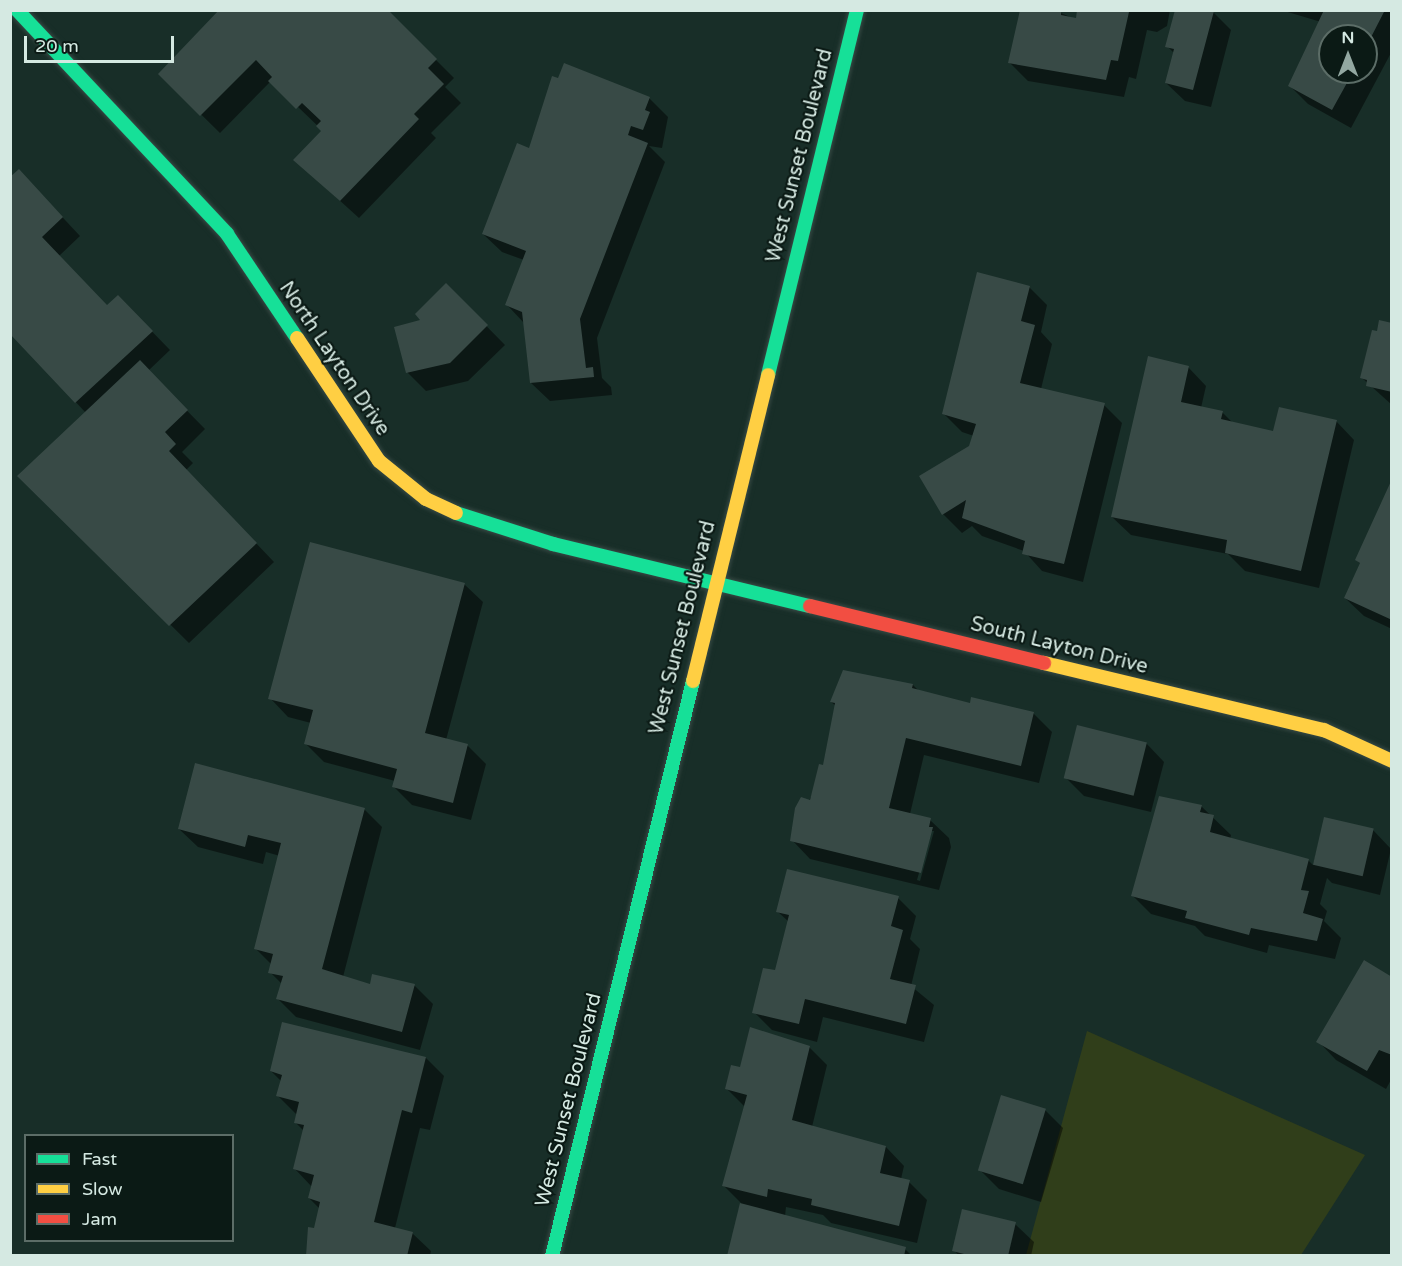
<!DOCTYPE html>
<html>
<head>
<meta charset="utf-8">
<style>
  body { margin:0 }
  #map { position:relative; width:1402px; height:1266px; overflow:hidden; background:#182e28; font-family:"Varela Round",sans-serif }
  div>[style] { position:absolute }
  .green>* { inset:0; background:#303e1a }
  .shadow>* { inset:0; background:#0007 }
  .building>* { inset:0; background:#384a46; transform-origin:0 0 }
  .roads { filter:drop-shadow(0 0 2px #384a45) drop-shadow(0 0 2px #384a45) }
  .fast>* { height:14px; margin:-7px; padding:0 7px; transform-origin:7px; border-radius:7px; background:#16e098 }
  .slow>* { height:14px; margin:-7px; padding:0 7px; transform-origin:7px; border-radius:7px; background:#ffcf43 }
  .jam>* { height:14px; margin:-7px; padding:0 7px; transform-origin:7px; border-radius:7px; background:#f24e42 }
  span { translate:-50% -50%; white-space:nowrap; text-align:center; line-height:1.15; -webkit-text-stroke:4.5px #0b1a15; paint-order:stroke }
  .street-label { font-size:20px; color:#d5e9e2 }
  .frame { position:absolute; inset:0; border:12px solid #d5e9e2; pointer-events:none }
  .legend { position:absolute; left:24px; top:1134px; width:210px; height:108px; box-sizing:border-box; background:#0b1a15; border:2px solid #5c6d67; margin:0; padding:8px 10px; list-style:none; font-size:18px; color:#d5e9e2 }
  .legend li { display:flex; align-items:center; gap:12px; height:30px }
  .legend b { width:30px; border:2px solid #5c6d67 }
  .north { position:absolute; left:1318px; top:24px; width:60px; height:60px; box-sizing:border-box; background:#0b1a15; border:2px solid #5c6d67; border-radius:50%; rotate:0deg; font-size:16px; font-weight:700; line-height:24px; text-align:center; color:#d5e9e2 }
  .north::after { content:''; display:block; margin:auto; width:21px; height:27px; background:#93a8a1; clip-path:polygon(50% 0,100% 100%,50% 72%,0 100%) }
  .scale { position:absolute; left:24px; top:36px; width:150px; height:27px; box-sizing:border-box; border:3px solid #d5e9e2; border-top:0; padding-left:8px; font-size:18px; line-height:21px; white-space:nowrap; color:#d5e9e2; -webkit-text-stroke:4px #0b1a15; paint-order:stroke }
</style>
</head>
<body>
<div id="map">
  <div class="green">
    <div style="clip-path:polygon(1087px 1031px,1365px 1155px,1301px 1255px,1026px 1255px)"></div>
  </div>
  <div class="shadow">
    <div style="clip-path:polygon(386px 10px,454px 78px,445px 87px,461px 103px,431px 133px,436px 138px,359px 218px,295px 160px,323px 131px,271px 81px,220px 133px,160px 74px)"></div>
    <div style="clip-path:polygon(1054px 10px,1077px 20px,1079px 10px,1170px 10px,1167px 26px,1157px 32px,1147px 30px,1136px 79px,1129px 77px,1124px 97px,1028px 81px,1010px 63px)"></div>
    <div style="clip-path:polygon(1177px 10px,1213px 12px,1231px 30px,1211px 107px,1185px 101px,1166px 83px,1174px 53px,1167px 46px)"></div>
    <div style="clip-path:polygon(evenodd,1281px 10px,1392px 10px,1392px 51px,1351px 128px,1308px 104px,1290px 86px,1321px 22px,1281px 10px,1330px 36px,1366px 36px,1366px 72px,1330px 72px,1330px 36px)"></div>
    <div style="clip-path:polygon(649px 98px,668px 117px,662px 148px,649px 146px,665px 162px,597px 338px,602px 378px,611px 387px,612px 395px,550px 401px,531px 383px,524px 323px,507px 305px,524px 260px,502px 252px,483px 234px,530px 150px)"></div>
    <div style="clip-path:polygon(37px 190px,80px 236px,59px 256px,107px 307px,136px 315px,170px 350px,148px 371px,205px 429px,182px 452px,193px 463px,186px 470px,274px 562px,189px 643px,20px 476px,86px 413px,10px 332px)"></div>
    <div style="clip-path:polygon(446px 285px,505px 345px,468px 381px,426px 391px,408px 373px,396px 328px,423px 321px)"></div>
    <div style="clip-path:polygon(1029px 287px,1047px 305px,1041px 332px,1052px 344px,1041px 389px,1104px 405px,1122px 423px,1083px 582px,1042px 571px,1024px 551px,982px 536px,972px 526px,962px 533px,943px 514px,921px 477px,970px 447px,974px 436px,962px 432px,944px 414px)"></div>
    <div style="clip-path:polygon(1392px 325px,1392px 405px,1362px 378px,1379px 333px)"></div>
    <div style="clip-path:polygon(1188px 367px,1206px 386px,1201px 408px,1222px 412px,1233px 423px,1274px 433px,1336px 421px,1354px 440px,1319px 588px,1245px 571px,1228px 554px,1131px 535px,1112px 517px)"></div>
    <div style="clip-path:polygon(1392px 483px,1392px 629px,1364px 616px,1345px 598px,1361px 564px,1356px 560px)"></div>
    <div style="clip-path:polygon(464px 584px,483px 602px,446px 740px,468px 746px,486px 764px,471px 820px,412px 805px,393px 786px,395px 781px,324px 762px,306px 744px,311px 723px,288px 717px,270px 698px)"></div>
    <div style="clip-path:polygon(evenodd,913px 685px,919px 691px,971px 705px,1033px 713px,1052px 732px,1039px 783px,924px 755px,910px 814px,930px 820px,949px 838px,951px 847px,939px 890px,810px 859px,792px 840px,824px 767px,836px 706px,831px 702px,913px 685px,931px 831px,934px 831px,920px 881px,917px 880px,931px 831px)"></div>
    <div style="clip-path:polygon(1146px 743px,1164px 762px,1151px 812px,1084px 796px,1065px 777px)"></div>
    <div style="clip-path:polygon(1201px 806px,1231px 835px,1230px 840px,1308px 860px,1313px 865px,1325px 818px,1373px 830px,1391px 849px,1380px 895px,1332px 883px,1327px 878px,1320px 904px,1327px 911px,1324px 921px,1341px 938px,1335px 959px,1269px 945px,1267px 953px,1205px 936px,1195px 926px,1151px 914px,1133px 896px)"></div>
    <div style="clip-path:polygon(364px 809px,382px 827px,343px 977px,371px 986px,415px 986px,433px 1004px,420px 1050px,296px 1017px,278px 999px,282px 984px,270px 972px,272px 965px,255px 948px,280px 856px,266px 852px,263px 864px,198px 847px,179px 829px)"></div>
    <div style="clip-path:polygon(898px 898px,916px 916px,910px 939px,920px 949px,911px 986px,934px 1005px,924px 1042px,823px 1017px,817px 1042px,772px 1030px,754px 1012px,776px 972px,789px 922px,778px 912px)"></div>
    <div style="clip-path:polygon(1392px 979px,1392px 1078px,1386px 1089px,1336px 1060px,1318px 1041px)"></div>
    <div style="clip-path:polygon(809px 1047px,827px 1065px,812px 1127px,886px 1147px,904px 1166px,901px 1179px,909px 1182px,927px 1200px,917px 1243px,831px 1223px,823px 1215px,786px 1207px,785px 1216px,905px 1249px,912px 1256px,729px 1256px,741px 1203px,724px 1186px,745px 1107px,726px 1088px,741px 1069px)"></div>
    <div style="clip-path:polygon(426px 1058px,444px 1076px,430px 1130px,420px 1128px,395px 1228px,412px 1233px,431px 1251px,430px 1256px,308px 1256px,309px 1228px,315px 1230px,320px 1209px,309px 1198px,312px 1187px,295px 1169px,304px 1131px,295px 1122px,297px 1115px,278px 1096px,282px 1082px,271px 1071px)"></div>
    <div style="clip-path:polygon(1045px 1110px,1063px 1128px,1041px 1202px,999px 1189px,981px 1171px)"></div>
    <div style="clip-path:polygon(1015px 1224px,1034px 1242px,1031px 1256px,959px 1256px,954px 1250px)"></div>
  </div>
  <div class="building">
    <div style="clip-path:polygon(219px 10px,388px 10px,437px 59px,428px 68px,444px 84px,414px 114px,419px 119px,340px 201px,293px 160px,321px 131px,316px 126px,321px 121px,302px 103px,296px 109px,268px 81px,272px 77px,256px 60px,200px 116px,158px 74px)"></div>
    <div style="clip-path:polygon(1020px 10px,1061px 10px,1061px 15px,1076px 18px,1077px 10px,1144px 10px,1129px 12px,1118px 61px,1111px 60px,1106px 80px,1008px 63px)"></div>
    <div style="clip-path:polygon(1175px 10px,1214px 11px,1193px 90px,1165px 83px,1174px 49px,1165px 47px)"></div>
    <div style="clip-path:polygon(1324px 10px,1385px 10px,1366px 47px,1366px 36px,1330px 36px,1330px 72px,1353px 72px,1332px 110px,1288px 86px)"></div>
    <div style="clip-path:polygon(564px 63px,650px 97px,645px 110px,650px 112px,643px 130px,631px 126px,628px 135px,648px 143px,580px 319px,586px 368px,593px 367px,594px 377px,530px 383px,522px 312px,505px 305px,526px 251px,482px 234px,517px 143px,529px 148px,552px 76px,558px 78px)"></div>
    <div style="clip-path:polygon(19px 169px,63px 217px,42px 237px,107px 305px,118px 295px,153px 331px,75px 403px,10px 334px,10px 177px)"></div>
    <div style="clip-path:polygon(977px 272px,1030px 286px,1021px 321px,1035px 325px,1020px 383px,1105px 403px,1064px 564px,1022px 554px,1025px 541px,962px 518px,966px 500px,942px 515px,919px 476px,969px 446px,976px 424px,942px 414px)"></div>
    <div style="clip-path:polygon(446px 283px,488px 325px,450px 363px,406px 373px,394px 327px,420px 320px,415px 314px)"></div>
    <div style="clip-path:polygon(1379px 320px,1392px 323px,1392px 392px,1366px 386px,1367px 380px,1360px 378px,1372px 330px,1377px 331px)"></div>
    <div style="clip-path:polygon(1148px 356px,1189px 366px,1181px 402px,1223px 411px,1221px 419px,1273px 431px,1279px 407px,1337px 420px,1301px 571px,1225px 553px,1227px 540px,1111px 517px)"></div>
    <div style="clip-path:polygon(140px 360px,188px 410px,165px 432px,176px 444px,169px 451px,257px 543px,169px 626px,17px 476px)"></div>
    <div style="clip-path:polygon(1392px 479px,1392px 620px,1344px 598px,1360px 563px,1355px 560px)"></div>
    <div style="clip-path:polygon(310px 542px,465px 583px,425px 733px,468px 744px,453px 803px,392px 787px,397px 769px,304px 744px,313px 710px,268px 699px)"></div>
    <div style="clip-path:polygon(843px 670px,913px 684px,912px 688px,970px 703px,971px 697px,1034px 712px,1021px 766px,906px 738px,889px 808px,931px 818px,929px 827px,933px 827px,921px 873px,790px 841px,795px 808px,801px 797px,810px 800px,819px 764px,823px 765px,835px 703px,830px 702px)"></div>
    <div style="left:1077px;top:725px;width:72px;height:55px;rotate:14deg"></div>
    <div style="clip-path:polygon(195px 763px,365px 808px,322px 969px,370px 984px,372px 974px,415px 984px,402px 1032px,276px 999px,283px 976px,268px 973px,273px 954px,254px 949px,281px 843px,248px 835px,245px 847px,178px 829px)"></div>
    <div style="clip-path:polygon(1159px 796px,1202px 805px,1200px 812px,1214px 815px,1210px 832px,1309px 859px,1301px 890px,1309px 891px,1303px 913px,1323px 919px,1317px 941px,1251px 928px,1249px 935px,1185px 918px,1187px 911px,1131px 896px)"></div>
    <div style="left:1324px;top:817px;width:51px;height:49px;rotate:13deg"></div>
    <div style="clip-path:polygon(787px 869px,899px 896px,891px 926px,903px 930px,890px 979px,916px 985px,906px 1024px,805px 999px,799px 1024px,752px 1013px,763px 968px,775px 970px,789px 915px,776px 912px)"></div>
    <div style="clip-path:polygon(1364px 960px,1392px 977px,1392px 1055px,1379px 1050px,1367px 1071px,1316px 1042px)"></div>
    <div style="clip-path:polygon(282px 1022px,426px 1057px,412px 1113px,402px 1110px,374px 1222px,413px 1232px,407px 1256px,306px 1256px,308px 1227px,314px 1228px,320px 1202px,308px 1198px,314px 1175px,293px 1169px,304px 1125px,294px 1123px,299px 1102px,276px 1096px,282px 1075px,270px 1071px)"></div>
    <div style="clip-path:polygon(750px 1027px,810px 1046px,792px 1120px,886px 1146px,880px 1173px,910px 1180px,899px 1226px,811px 1205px,812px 1199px,768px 1189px,767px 1197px,722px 1186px,747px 1095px,725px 1089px,731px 1065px,740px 1067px)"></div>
    <div style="left:1001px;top:1095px;width:47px;height:79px;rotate:17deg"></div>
    <div style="clip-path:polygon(740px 1203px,906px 1247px,904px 1256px,727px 1256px)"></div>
    <div style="clip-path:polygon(962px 1209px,1016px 1222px,1008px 1256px,972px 1256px,952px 1251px)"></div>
  </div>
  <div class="roads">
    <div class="fast">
      <div style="left:17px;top:10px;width:307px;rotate:46.8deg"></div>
      <div style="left:227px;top:234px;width:125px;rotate:56.1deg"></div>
      <div style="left:768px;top:375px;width:376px;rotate:-76.3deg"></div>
      <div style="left:456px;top:513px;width:102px;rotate:17.7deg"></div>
      <div style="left:553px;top:544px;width:264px;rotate:13.6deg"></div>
      <div style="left:552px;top:1256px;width:592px;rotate:-76.22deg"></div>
    </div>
    <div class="slow">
      <div style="left:297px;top:338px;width:148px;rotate:56.3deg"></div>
      <div style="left:379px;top:461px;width:60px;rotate:39deg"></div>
      <div style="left:426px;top:499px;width:33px;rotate:25deg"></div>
      <div style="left:1044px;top:663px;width:288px;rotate:13.5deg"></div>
      <div style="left:1324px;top:730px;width:75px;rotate:24.5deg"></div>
      <div style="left:693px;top:681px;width:315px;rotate:-76.2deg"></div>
    </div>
    <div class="jam">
      <div style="left:810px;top:606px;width:241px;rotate:13.7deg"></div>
    </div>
  </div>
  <div class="street-label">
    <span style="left:800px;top:156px;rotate:-76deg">West Sunset Boulevard</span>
    <span style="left:334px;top:359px;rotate:56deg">North Layton Drive</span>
    <span style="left:683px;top:628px;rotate:-76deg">West Sunset Boulevard</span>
    <span style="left:1059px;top:646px;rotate:14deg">South Layton Drive</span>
    <span style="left:569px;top:1100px;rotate:-76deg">West Sunset Boulevard</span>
  </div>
  <div class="frame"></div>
  <ul class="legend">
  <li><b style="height:8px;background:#16e098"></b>Fast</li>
  <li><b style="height:8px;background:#ffcf43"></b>Slow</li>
  <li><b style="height:8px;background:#f24e42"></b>Jam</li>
  </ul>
  <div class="north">N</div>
  <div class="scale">20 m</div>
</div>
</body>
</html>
